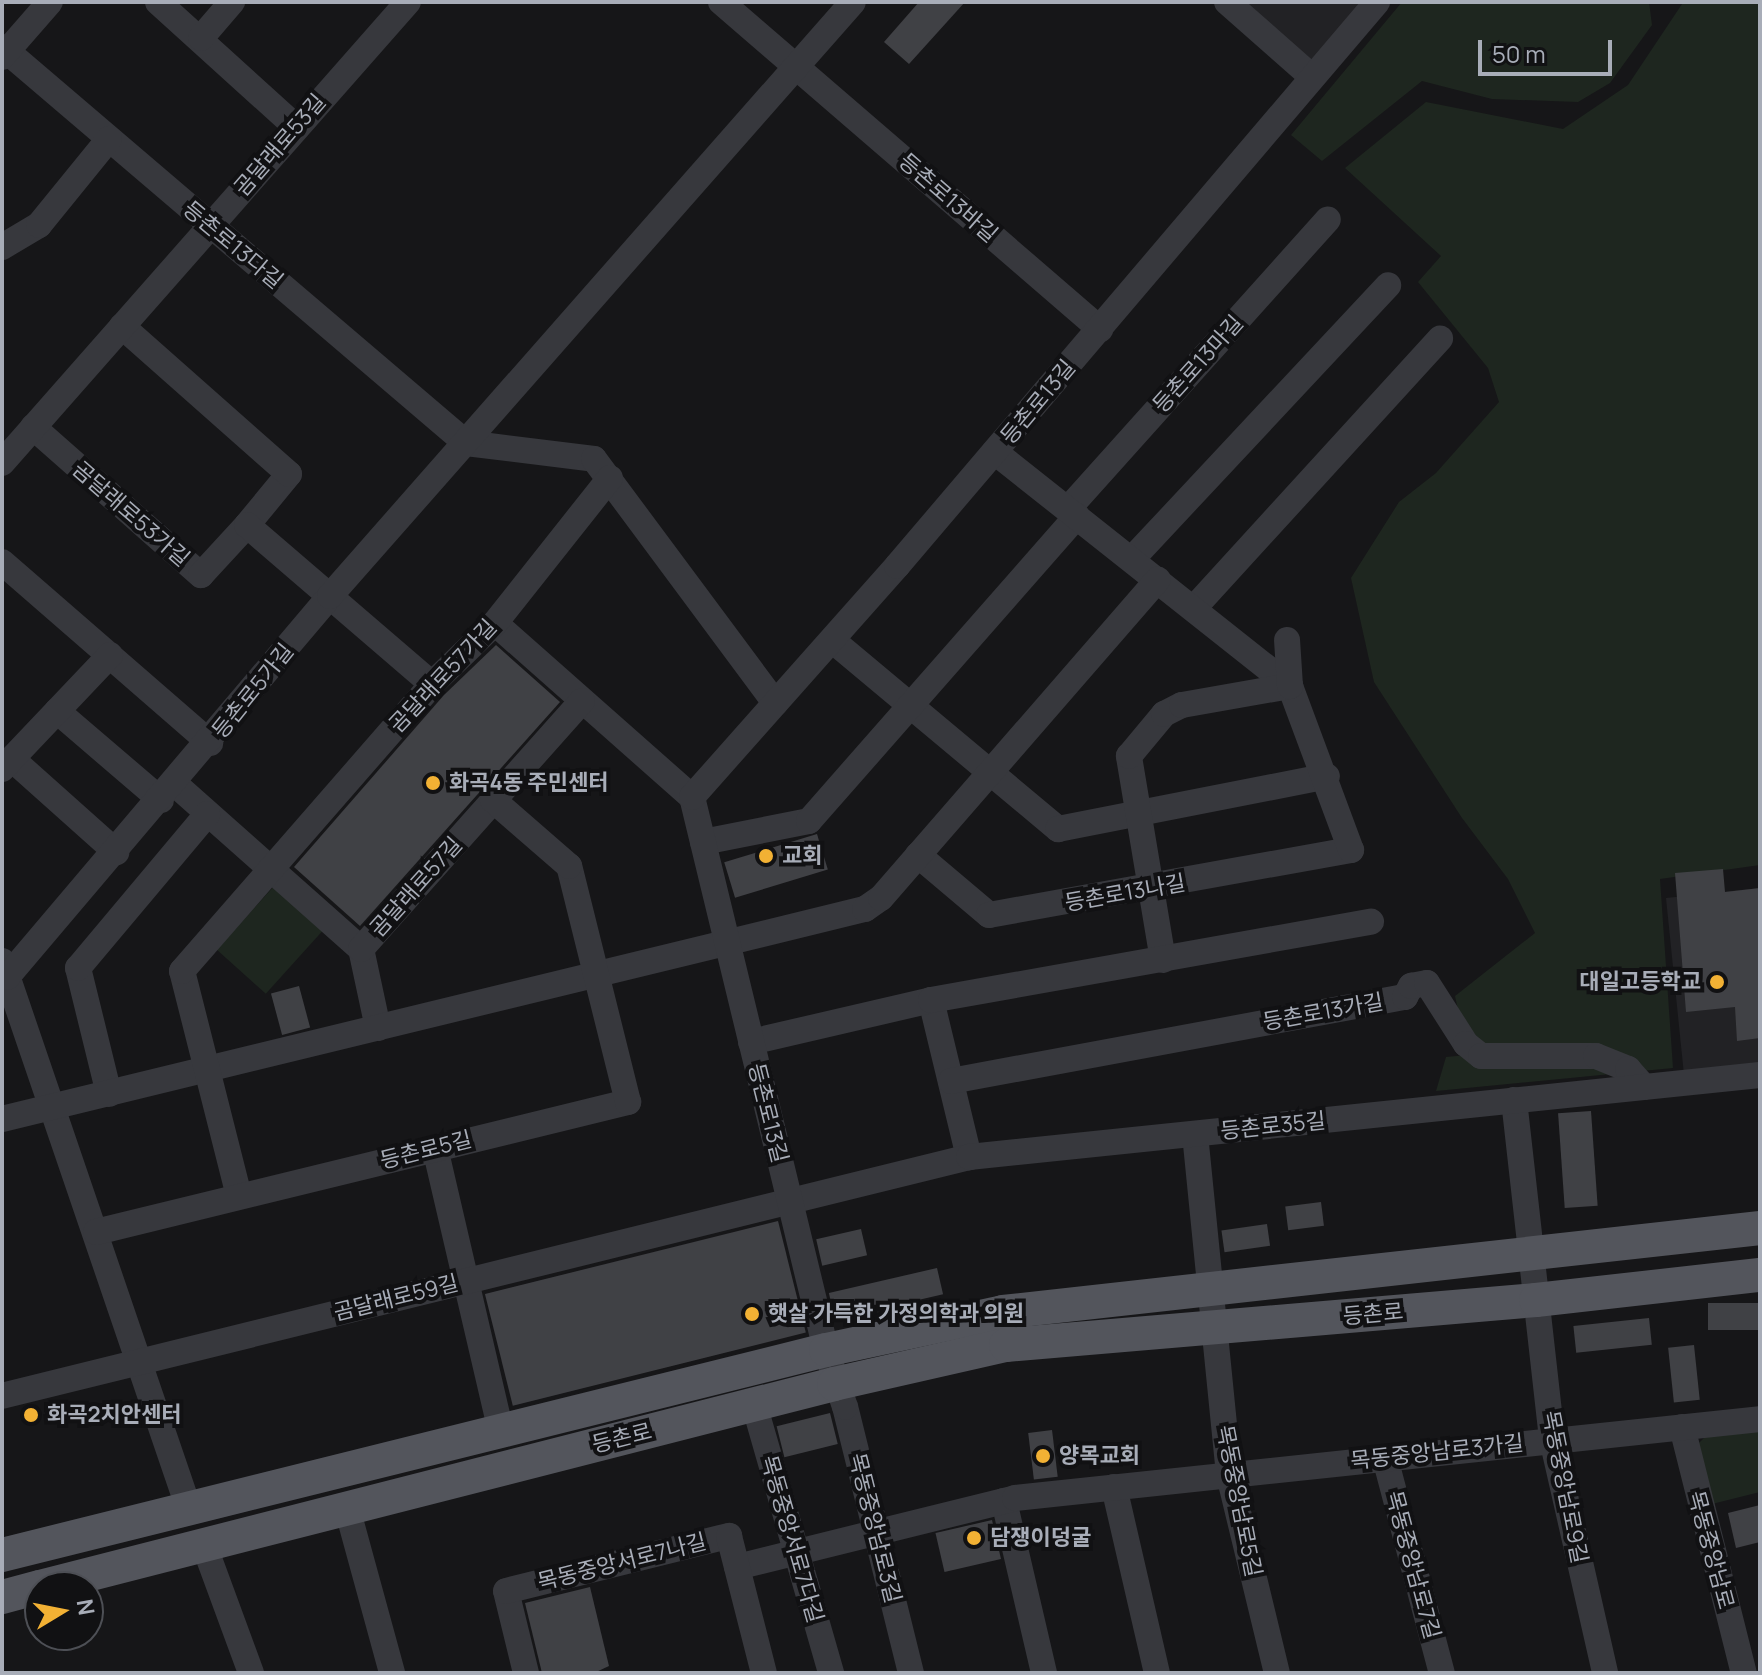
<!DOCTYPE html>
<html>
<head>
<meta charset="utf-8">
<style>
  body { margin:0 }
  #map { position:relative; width:1762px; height:1675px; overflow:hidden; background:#161618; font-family:Manrope,"Noto Sans KR",sans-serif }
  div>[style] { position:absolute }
  .built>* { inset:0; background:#222225 }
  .green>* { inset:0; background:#1e261f; transform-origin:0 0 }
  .building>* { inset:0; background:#404145; transform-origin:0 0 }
  .minor>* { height:26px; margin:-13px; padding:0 13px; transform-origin:13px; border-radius:13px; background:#37383d }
  .major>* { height:34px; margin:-17px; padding:0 17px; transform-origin:17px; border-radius:17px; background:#53555c }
  .dots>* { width:22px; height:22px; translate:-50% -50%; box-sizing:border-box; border:4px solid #111113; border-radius:50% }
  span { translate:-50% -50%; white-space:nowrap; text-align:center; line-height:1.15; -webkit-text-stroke:8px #111113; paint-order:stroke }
  .street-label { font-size:22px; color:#a8adb8 }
  .poi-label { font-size:22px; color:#a8adb8; font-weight:700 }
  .left { translate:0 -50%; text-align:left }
  .right { translate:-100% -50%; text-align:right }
  .frame { position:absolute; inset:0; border:4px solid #a8adb8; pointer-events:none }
  .north { position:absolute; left:24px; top:1571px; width:80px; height:80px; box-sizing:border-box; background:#111113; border:2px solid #4d4f55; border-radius:50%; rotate:80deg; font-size:22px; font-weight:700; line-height:32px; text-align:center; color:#a8adb8 }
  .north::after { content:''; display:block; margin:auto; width:28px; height:36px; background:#f2b134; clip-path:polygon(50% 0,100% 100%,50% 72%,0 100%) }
  .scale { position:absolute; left:1478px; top:40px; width:134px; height:36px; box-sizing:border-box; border:4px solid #a8adb8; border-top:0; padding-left:10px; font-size:24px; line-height:28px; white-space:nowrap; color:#a8adb8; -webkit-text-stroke:6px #111113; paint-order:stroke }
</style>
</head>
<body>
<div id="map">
  <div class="built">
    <div style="clip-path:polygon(1227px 2px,1377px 2px,1312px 77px)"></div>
    <div style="clip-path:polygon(1760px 888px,1760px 1067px,1684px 1075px,1666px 898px)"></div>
  </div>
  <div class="green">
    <div style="clip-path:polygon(1402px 2px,1649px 2px,1652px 25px,1610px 83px,1578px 102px,1492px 99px,1422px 81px,1322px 161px,1291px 135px)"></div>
    <div style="clip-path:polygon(1760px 2px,1760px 865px,1660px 879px,1673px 1068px,1436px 1091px,1446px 1057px,1468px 1055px,1455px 996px,1535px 933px,1508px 879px,1462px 818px,1374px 682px,1351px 578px,1399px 502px,1436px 473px,1499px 402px,1488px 368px,1418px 282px,1441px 256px,1345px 168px,1426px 102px,1563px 129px,1628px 85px,1682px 4px)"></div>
    <div style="left:275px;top:885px;width:66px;height:87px;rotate:42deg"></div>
    <div style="clip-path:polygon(1760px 1427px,1760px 1492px,1708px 1505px,1695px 1447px,1711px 1431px)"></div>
  </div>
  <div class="building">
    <div style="clip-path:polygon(919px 2px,965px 2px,909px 64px,884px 42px)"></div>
    <div style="clip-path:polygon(496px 645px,560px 702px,360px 926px,294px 867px,444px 695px)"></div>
    <div style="left:817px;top:834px;width:37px;height:97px;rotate:73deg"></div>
    <div style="clip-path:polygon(1723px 869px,1725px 892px,1760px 888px,1760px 1038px,1737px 1041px,1735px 1007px,1686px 1012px,1675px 873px)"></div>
    <div style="left:299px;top:986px;width:43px;height:29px;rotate:75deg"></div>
    <div style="left:1591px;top:1111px;width:95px;height:33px;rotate:86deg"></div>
    <div style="left:1321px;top:1202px;width:24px;height:36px;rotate:83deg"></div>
    <div style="left:778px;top:1221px;width:115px;height:302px;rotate:76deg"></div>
    <div style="left:1267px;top:1224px;width:22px;height:46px;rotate:82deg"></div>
    <div style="left:861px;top:1229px;width:27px;height:46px;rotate:77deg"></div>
    <div style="left:937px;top:1268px;width:27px;height:111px;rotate:77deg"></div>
    <div style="left:1760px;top:1303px;width:27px;height:52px;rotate:90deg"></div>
    <div style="left:1649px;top:1318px;width:27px;height:76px;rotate:84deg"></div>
    <div style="left:1694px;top:1345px;width:55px;height:26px;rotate:84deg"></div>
    <div style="left:830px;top:1413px;width:32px;height:55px;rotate:76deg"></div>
    <div style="left:1052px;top:1430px;width:47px;height:24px;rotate:83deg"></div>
    <div style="clip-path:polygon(1760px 1505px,1760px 1542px,1736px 1548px,1728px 1513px)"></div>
    <div style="left:992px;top:1520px;width:40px;height:58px;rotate:77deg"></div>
    <div style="clip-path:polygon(590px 1587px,609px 1666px,594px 1673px,542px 1673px,525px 1603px)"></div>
  </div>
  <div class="minor">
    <div style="left:158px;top:2px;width:186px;rotate:42.2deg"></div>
    <div style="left:721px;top:2px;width:501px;rotate:40.79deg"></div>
    <div style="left:1227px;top:2px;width:113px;rotate:41.4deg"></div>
    <div style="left:201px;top:38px;width:48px;rotate:-49.3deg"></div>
    <div style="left:2px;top:47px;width:610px;rotate:40.48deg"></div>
    <div style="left:466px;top:443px;width:129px;rotate:7.1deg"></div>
    <div style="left:594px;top:459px;width:304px;rotate:53.4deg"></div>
    <div style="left:2px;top:57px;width:73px;rotate:-48.9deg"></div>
    <div style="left:2px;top:247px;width:43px;rotate:-30.7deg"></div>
    <div style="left:39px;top:225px;width:111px;rotate:-50.9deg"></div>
    <div style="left:33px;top:427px;width:224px;rotate:41.4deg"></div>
    <div style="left:201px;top:575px;width:68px;rotate:-47.4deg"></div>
    <div style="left:247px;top:525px;width:66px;rotate:-50.5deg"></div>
    <div style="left:289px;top:474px;width:223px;rotate:-138.5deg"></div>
    <div style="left:2px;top:463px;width:614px;rotate:-48.63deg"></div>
    <div style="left:1068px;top:509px;width:389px;rotate:-48.1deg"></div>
    <div style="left:247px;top:525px;width:244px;rotate:40.7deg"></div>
    <div style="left:1132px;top:559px;width:375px;rotate:-46.9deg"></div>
    <div style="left:2px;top:562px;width:276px;rotate:41deg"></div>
    <div style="left:1194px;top:608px;width:365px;rotate:-47.6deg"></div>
    <div style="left:495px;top:623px;width:263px;rotate:41.5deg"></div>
    <div style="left:832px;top:640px;width:295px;rotate:39.9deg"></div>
    <div style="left:1058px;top:829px;width:274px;rotate:-11.1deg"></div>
    <div style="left:57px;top:711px;width:137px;rotate:40.6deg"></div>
    <div style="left:12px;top:759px;width:140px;rotate:41.8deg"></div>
    <div style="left:2px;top:769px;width:157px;rotate:-46.5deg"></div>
    <div style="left:175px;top:784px;width:249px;rotate:41.6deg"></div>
    <div style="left:703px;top:842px;width:108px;rotate:-11.2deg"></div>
    <div style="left:809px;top:821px;width:406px;rotate:-48.7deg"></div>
    <div style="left:918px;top:855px;width:93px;rotate:40.2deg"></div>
    <div style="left:989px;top:915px;width:368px;rotate:-10.2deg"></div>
    <div style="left:1351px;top:850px;width:175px;rotate:-110.4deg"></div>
    <div style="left:1290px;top:686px;width:377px;rotate:-141.6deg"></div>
    <div style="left:1163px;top:960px;width:207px;rotate:-99.5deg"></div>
    <div style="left:1129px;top:756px;width:55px;rotate:-50.2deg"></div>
    <div style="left:1164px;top:714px;width:20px;rotate:-27deg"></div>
    <div style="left:1182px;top:705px;width:110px;rotate:-10deg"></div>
    <div style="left:1290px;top:686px;width:46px;rotate:-93.7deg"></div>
    <div style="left:2px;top:961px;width:579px;rotate:71.16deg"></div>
    <div style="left:7px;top:977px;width:499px;rotate:-49.7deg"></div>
    <div style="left:330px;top:596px;width:791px;rotate:-48.64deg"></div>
    <div style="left:931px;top:1000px;width:162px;rotate:76.4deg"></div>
    <div style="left:378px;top:1028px;width:81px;rotate:-102.1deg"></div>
    <div style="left:361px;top:949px;width:332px;rotate:-48.3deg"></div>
    <div style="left:751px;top:1042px;width:185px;rotate:-13.1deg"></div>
    <div style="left:931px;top:1000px;width:447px;rotate:-10.1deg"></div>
    <div style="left:951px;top:1081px;width:462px;rotate:-10.5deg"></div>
    <div style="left:1405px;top:997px;width:13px;rotate:-61deg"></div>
    <div style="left:1411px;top:986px;width:16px;rotate:-11deg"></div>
    <div style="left:1427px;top:983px;width:72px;rotate:57.4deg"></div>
    <div style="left:1466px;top:1044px;width:19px;rotate:39deg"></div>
    <div style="left:1481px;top:1056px;width:115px"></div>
    <div style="left:1596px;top:1056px;width:35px;rotate:22deg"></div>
    <div style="left:1628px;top:1069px;width:24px;rotate:48deg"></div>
    <div style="left:109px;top:1094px;width:130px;rotate:-103.8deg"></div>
    <div style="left:78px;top:968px;width:201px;rotate:-50deg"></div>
    <div style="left:1514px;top:1100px;width:341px;rotate:83.6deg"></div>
    <div style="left:1552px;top:1439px;width:240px;rotate:77.2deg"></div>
    <div style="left:2px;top:1119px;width:888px;rotate:-13.68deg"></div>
    <div style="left:865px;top:909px;width:19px;rotate:-35deg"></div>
    <div style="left:881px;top:898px;width:422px;rotate:-49deg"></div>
    <div style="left:1195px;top:1134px;width:343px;rotate:84.3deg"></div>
    <div style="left:1229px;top:1475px;width:204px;rotate:76.4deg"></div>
    <div style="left:435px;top:1148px;width:291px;rotate:76.9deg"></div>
    <div style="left:239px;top:1196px;width:232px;rotate:-104.2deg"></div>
    <div style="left:182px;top:971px;width:381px;rotate:-48.9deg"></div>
    <div style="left:432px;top:684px;width:88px;rotate:-44.1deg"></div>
    <div style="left:495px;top:623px;width:185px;rotate:-51.6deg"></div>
    <div style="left:96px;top:1232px;width:548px;rotate:-13.73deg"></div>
    <div style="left:628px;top:1102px;width:243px;rotate:-104deg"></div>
    <div style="left:569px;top:866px;width:101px;rotate:-139deg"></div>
    <div style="left:2px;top:1396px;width:996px;rotate:-13.88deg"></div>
    <div style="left:969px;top:1157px;width:795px;rotate:-5.92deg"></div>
    <div style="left:754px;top:1404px;width:280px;rotate:74deg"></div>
    <div style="left:1682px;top:1427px;width:254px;rotate:75.9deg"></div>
    <div style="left:1385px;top:1458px;width:222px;rotate:75.2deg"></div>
    <div style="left:1114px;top:1487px;width:191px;rotate:77deg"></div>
    <div style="left:1004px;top:1501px;width:177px;rotate:76.9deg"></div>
    <div style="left:347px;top:1508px;width:171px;rotate:74.7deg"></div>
    <div style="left:204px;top:1545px;width:136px;rotate:69.8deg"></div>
    <div style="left:737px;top:1567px;width:286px;rotate:-13.9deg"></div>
    <div style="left:1015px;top:1498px;width:749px;rotate:-6.05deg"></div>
    <div style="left:526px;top:1673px;width:84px;rotate:-103.7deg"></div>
    <div style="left:506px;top:1591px;width:230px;rotate:-13.9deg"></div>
    <div style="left:729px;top:1536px;width:141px;rotate:75.7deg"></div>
    <div style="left:911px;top:1673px;width:274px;rotate:-103.9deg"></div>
    <div style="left:845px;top:1407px;width:60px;rotate:-108.4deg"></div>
    <div style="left:826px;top:1350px;width:569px;rotate:-103.62deg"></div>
    <div style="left:692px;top:797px;width:309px;rotate:-48.4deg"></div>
    <div style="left:897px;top:566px;width:741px;rotate:-49.6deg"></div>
  </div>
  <div class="major">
    <div style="left:2px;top:1555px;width:849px;rotate:-13.97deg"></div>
    <div style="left:826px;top:1350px;width:181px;rotate:-12.1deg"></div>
    <div style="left:1003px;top:1312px;width:762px;rotate:-6.33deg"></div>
    <div style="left:40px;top:1587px;width:820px;rotate:-14.34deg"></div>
    <div style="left:834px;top:1384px;width:176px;rotate:-12.8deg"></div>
    <div style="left:1006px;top:1345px;width:532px;rotate:-4.85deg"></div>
    <div style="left:1536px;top:1300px;width:225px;rotate:-6.4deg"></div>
    <div style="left:2px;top:1597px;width:39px;rotate:-15deg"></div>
  </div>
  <div class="dots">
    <div style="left:433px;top:783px;background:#f2b134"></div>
    <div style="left:766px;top:856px;background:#f2b134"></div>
    <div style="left:1717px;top:982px;background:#f2b134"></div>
    <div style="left:752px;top:1314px;background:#f2b134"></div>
    <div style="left:31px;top:1415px;background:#f2b134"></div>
    <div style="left:1043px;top:1456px;background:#f2b134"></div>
    <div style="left:974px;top:1538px;background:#f2b134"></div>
  </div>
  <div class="street-label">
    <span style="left:280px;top:145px;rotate:-49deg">곰달래로53길</span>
    <span style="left:948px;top:198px;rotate:41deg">등촌로13바길</span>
    <span style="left:233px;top:245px;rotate:40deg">등촌로13다길</span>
    <span style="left:1198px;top:364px;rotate:-48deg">등촌로13마길</span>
    <span style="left:1038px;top:402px;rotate:-50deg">등촌로13길</span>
    <span style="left:131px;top:514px;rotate:41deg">곰달래로53가길</span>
    <span style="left:443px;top:676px;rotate:-47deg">곰달래로57가길</span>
    <span style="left:253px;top:691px;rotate:-51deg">등촌로5가길</span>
    <span style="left:416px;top:887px;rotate:-48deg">곰달래로57길</span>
    <span style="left:1125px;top:893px;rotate:-10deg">등촌로13나길</span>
    <span style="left:1323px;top:1012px;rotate:-10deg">등촌로13가길</span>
    <span style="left:768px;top:1113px;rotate:76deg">등촌로13길</span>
    <span style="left:1273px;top:1126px;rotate:-6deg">등촌로35길</span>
    <span style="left:426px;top:1150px;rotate:-14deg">등촌로5길</span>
    <span style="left:396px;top:1298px;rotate:-14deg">곰달래로59길</span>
    <span style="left:1373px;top:1314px;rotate:-5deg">등촌로</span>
    <span style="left:622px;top:1438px;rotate:-14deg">등촌로</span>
    <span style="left:1437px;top:1452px;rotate:-6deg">목동중앙남로3가길</span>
    <span style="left:1565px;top:1487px;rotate:79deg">목동중앙남로9길</span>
    <span style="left:1239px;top:1501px;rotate:79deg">목동중앙남로5길</span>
    <span style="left:875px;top:1528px;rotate:76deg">목동중앙남로3길</span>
    <span style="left:792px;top:1539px;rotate:74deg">목동중앙서로7다길</span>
    <span style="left:1711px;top:1550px;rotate:75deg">목동중앙남로</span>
    <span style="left:622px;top:1562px;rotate:-14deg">목동중앙서로7나길</span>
    <span style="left:1413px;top:1565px;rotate:75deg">목동중앙남로7길</span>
  </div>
  <div class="poi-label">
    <span class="left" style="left:449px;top:783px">화곡4동 주민센터</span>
    <span class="left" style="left:782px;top:856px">교회</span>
    <span class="right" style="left:1701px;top:982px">대일고등학교</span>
    <span class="left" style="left:768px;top:1314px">햇살 가득한 가정의학과 의원</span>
    <span class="left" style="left:47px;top:1415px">화곡2치안센터</span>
    <span class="left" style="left:1059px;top:1456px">양목교회</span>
    <span class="left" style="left:990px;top:1538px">담쟁이덩굴</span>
  </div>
  <div class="frame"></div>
  <div class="north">N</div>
  <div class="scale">50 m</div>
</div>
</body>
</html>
